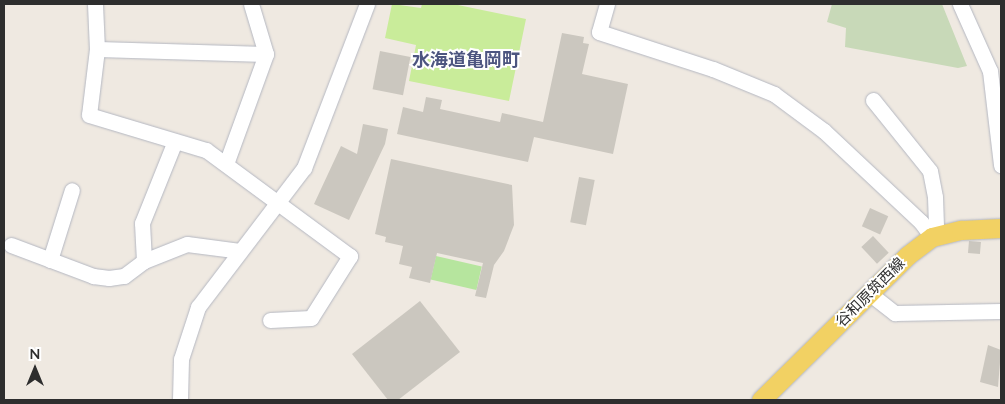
<!DOCTYPE html>
<html>
<head>
<meta charset="utf-8">
<style>
  body { margin:0 }
  #map { position:relative; width:1005px; height:404px; overflow:hidden; background:#efe9e1; font-family:Lato,"Noto Sans JP",sans-serif }
  div>[style] { position:absolute }
  .green>* { inset:0; background:#b6e59e; transform-origin:0 0 }
  .cemetery>* { inset:0; background:#c8d9b8 }
  .pitch>* { inset:0; background:#c9ec9a }
  .building>* { inset:0; background:#cbc7bf; transform-origin:0 0 }
  .roads { filter:drop-shadow(0 0 1px #b4b7c1) drop-shadow(0 0 1px #b4b7c1) }
  .minor>* { height:15px; margin:-7.5px; padding:0 7.5px; transform-origin:7.5px; border-radius:7.5px; background:#fff }
  .major>* { height:19px; margin:-9.5px; padding:0 9.5px; transform-origin:9.5px; border-radius:9.5px; background:#f2d163 }
  span { translate:-50% -50%; white-space:nowrap; text-align:center; line-height:1.15; -webkit-text-stroke:4px #fff; paint-order:stroke }
  .street-label { font-size:15px; color:#2e2e2e }
  .quarter-label { font-size:18px; color:#4d5680; font-weight:700 }
  .frame { position:absolute; inset:0; border:5px solid #2e2e2e; pointer-events:none }
  .north { position:absolute; left:10px; top:344px; width:50px; height:50px; -webkit-text-stroke:4px #fff; paint-order:stroke; rotate:0deg; font-size:14px; font-weight:700; line-height:20px; text-align:center; color:#2e2e2e }
  .north::after { content:''; display:block; margin:auto; width:18px; height:22px; background:#2e2e2e; clip-path:polygon(50% 0,100% 100%,50% 72%,0 100%) }
</style>
</head>
<body>
<div id="map">
  <div class="green">
    <div style="left:436px;top:256px;width:47px;height:24px;rotate:13deg"></div>
  </div>
  <div class="cemetery">
    <div style="clip-path:polygon(832px 4px,942px 4px,967px 66px,958px 68px,845px 47px,846px 28px,827px 22px)"></div>
  </div>
  <div class="pitch">
    <div style="clip-path:polygon(392px 4px,421px 8px,422px 4px,453px 4px,526px 19px,509px 101px,409px 81px,416px 45px,385px 38px)"></div>
  </div>
  <div class="building">
    <div style="clip-path:polygon(562px 33px,584px 37px,583px 43px,589px 44px,582px 74px,628px 84px,613px 154px,534px 137px,528px 162px,397px 134px,403px 107px,423px 112px,426px 97px,442px 100px,440px 109px,500px 122px,502px 113px,543px 122px)"></div>
    <div style="left:380px;top:51px;width:31px;height:39px;rotate:11deg"></div>
    <div style="clip-path:polygon(363px 124px,388px 129px,385px 144px,349px 220px,314px 204px,341px 146px,357px 154px)"></div>
    <div style="clip-path:polygon(391px 159px,512px 185px,514px 225px,504px 251px,494px 265px,486px 298px,475px 296px,483px 263px,437px 253px,430px 283px,409px 278px,412px 267px,399px 264px,403px 246px,385px 242px,386px 237px,375px 234px)"></div>
    <div style="left:579px;top:177px;width:16px;height:46px;rotate:11deg"></div>
    <div style="left:870px;top:208px;width:20px;height:20px;rotate:24deg"></div>
    <div style="left:873px;top:236px;width:23px;height:16px;rotate:47deg"></div>
    <div style="left:969px;top:241px;width:12px;height:12px;rotate:5deg"></div>
    <div style="clip-path:polygon(420px 301px,460px 352px,398px 400px,388px 400px,352px 354px)"></div>
    <div style="clip-path:polygon(988px 345px,1001px 350px,998px 387px,980px 382px)"></div>
  </div>
  <div class="roads">
    <div class="minor">
      <div style="left:95px;top:4px;width:45px;rotate:87.5deg"></div>
      <div style="left:97px;top:49px;width:66px;rotate:96.9deg"></div>
      <div style="left:89px;top:115px;width:122px;rotate:16.7deg"></div>
      <div style="left:206px;top:150px;width:179px;rotate:36.4deg"></div>
      <div style="left:350px;top:256px;width:73px;rotate:122.2deg"></div>
      <div style="left:311px;top:318px;width:41px;rotate:177.2deg"></div>
      <div style="left:607px;top:4px;width:29px;rotate:106deg"></div>
      <div style="left:599px;top:32px;width:120px;rotate:18deg"></div>
      <div style="left:713px;top:69px;width:66px;rotate:22.3deg"></div>
      <div style="left:774px;top:94px;width:62px;rotate:36.5deg"></div>
      <div style="left:824px;top:131px;width:133px;rotate:43.2deg"></div>
      <div style="left:921px;top:222px;width:19px;rotate:54deg"></div>
      <div style="left:960px;top:4px;width:73px;rotate:65.9deg"></div>
      <div style="left:990px;top:71px;width:95px;rotate:83.3deg"></div>
      <div style="left:97px;top:49px;width:169px;rotate:1.7deg"></div>
      <div style="left:873px;top:100px;width:91px;rotate:51.2deg"></div>
      <div style="left:930px;top:171px;width:26px;rotate:79deg"></div>
      <div style="left:935px;top:197px;width:37px;rotate:88deg"></div>
      <div style="left:226px;top:164px;width:117px;rotate:-70deg"></div>
      <div style="left:266px;top:54px;width:52px;rotate:-106.7deg"></div>
      <div style="left:11px;top:245px;width:88px;rotate:20.7deg"></div>
      <div style="left:93px;top:276px;width:16px;rotate:7deg"></div>
      <div style="left:109px;top:278px;width:15px;rotate:-8deg"></div>
      <div style="left:124px;top:276px;width:25px;rotate:-37deg"></div>
      <div style="left:144px;top:261px;width:46px;rotate:-21.6deg"></div>
      <div style="left:187px;top:244px;width:53px;rotate:7.5deg"></div>
      <div style="left:50px;top:260px;width:73px;rotate:-72.6deg"></div>
      <div style="left:144px;top:261px;width:38px;rotate:-93deg"></div>
      <div style="left:142px;top:223px;width:88px;rotate:-68.1deg"></div>
      <div style="left:869px;top:293px;width:33px;rotate:38deg"></div>
      <div style="left:895px;top:313px;width:106px;rotate:-1.1deg"></div>
      <div style="left:180px;top:400px;width:41px;rotate:-88.6deg"></div>
      <div style="left:181px;top:359px;width:55px;rotate:-71.9deg"></div>
      <div style="left:198px;top:307px;width:175px;rotate:-52.7deg"></div>
      <div style="left:304px;top:168px;width:176px;rotate:-69deg"></div>
    </div>
    <div class="major">
      <div style="left:761px;top:400px;width:206px;rotate:-44.6deg"></div>
      <div style="left:908px;top:255px;width:30px;rotate:-37deg"></div>
      <div style="left:932px;top:237px;width:30px;rotate:-14deg"></div>
      <div style="left:961px;top:230px;width:40px;rotate:-2.9deg"></div>
    </div>
  </div>
  <div class="street-label">
    <span style="left:870px;top:292px;rotate:-45deg">谷和原筑西線</span>
  </div>
  <div class="quarter-label">
    <span style="left:466px;top:59px">水海道亀岡町</span>
  </div>
  <div class="frame"></div>
  <div class="north">N</div>
</div>
</body>
</html>
